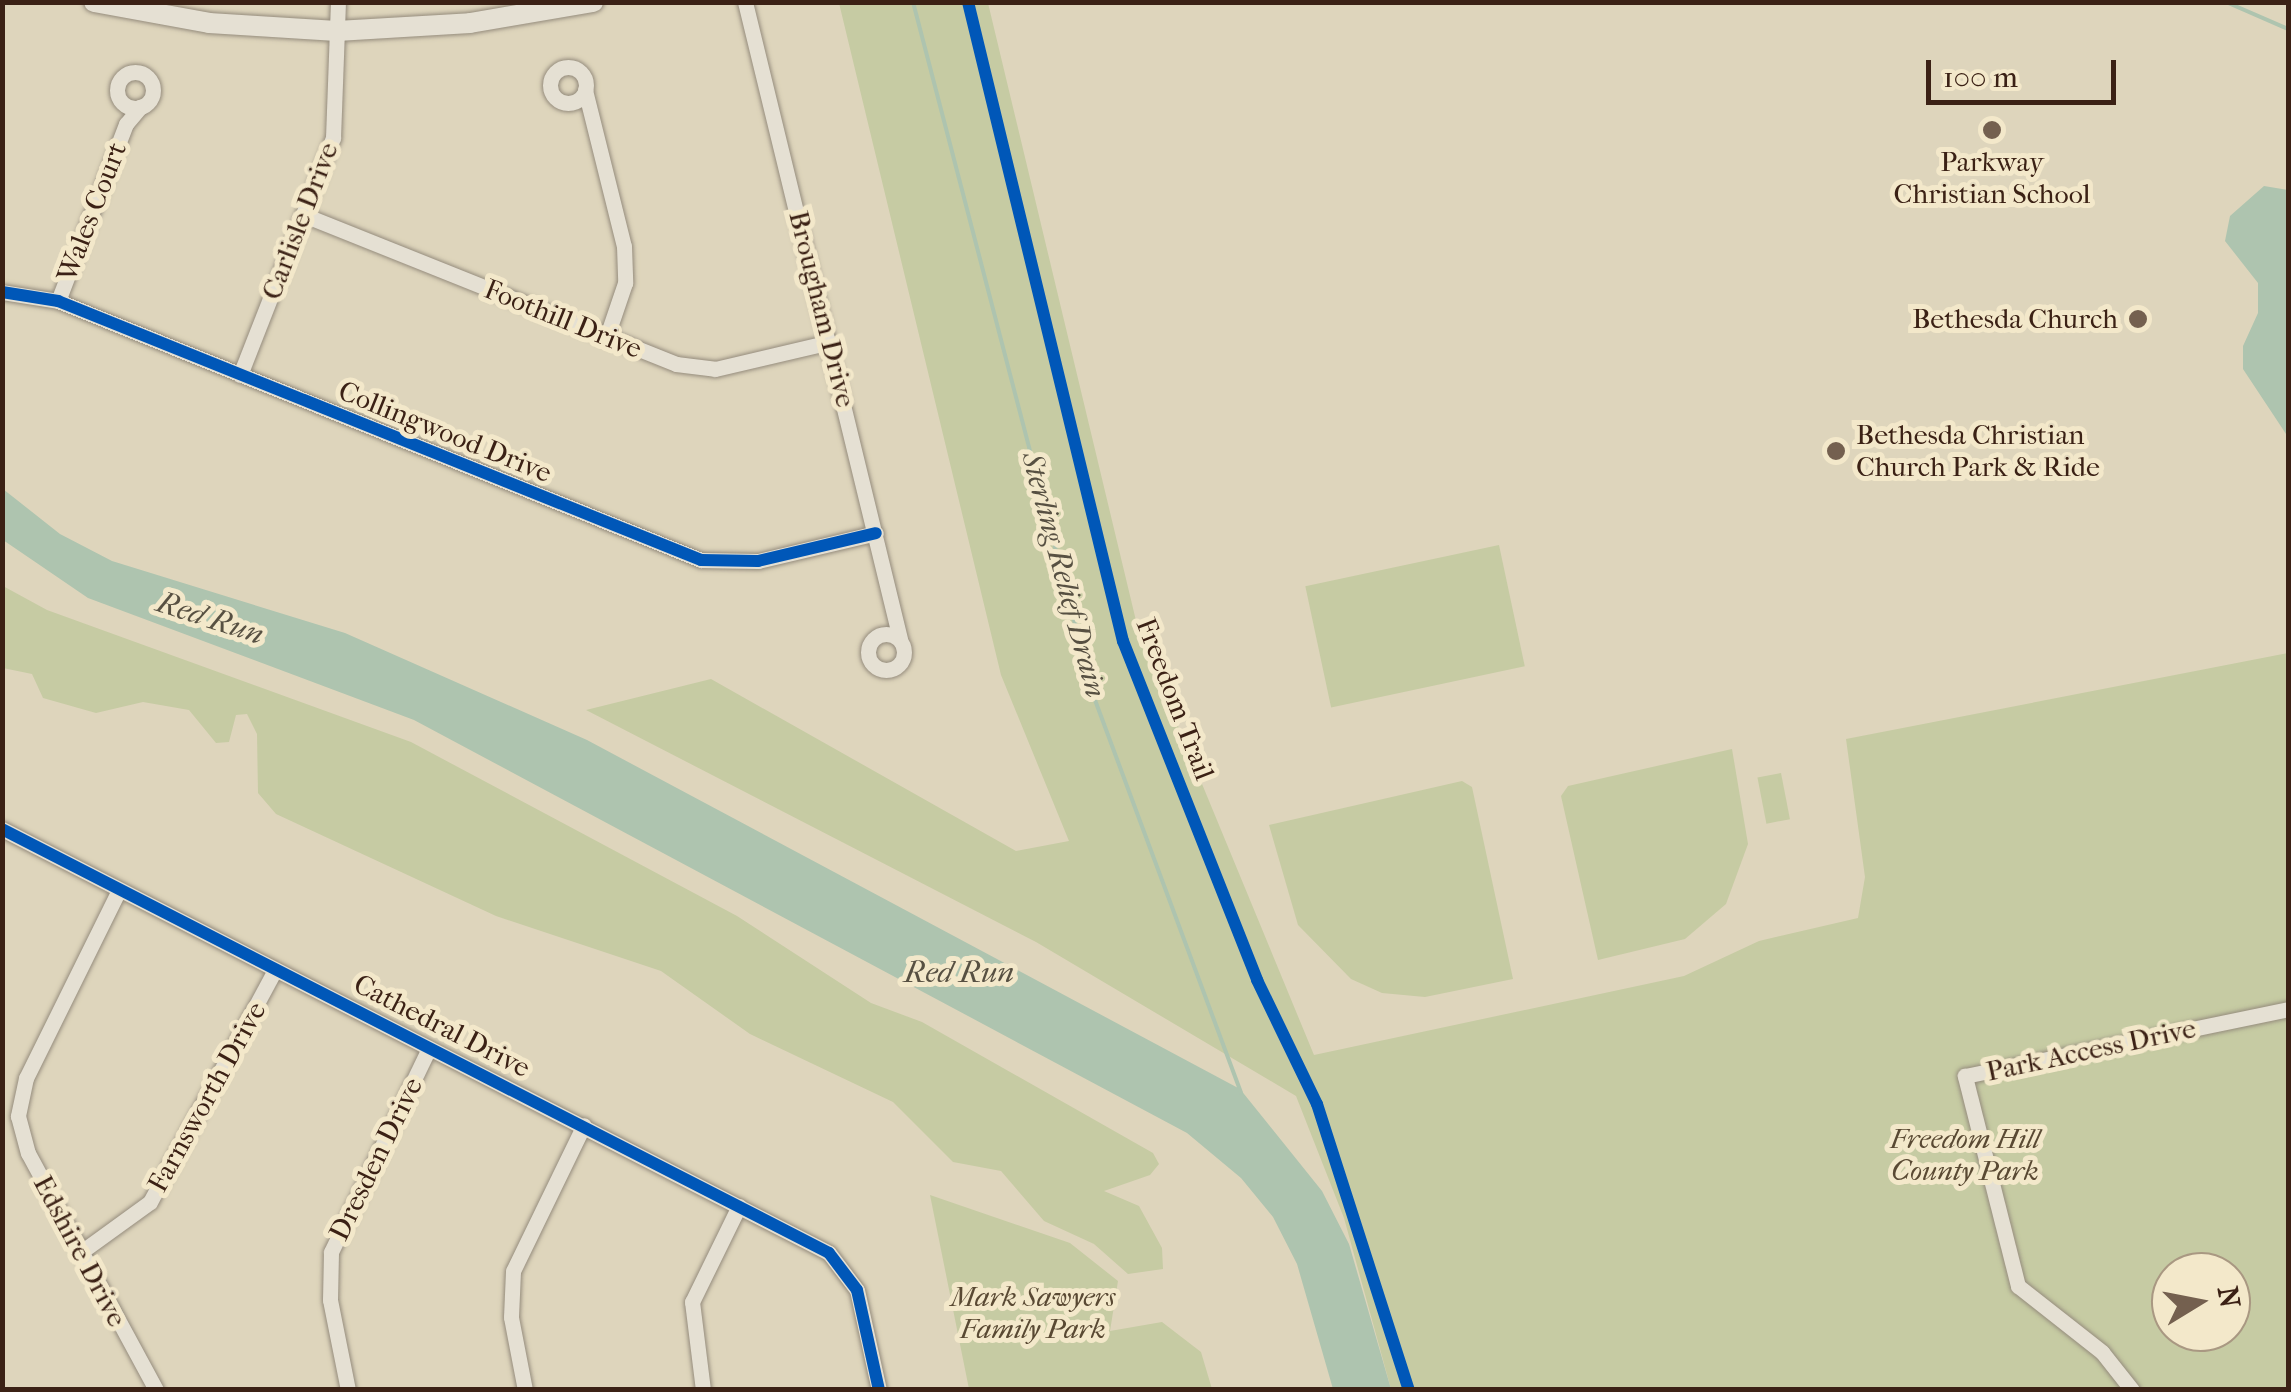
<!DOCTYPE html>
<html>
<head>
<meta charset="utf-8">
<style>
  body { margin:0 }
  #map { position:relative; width:2291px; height:1392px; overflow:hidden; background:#ded5bc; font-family:"IM FELL French Canon",serif }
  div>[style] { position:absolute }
  .green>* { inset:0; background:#c6cba3; transform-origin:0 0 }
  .water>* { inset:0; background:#aec4af }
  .stream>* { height:4px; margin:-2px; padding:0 2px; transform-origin:2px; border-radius:2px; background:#aec4af }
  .roads { filter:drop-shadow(0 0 2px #958c7d) drop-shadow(0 0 2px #958c7d) }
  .street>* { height:15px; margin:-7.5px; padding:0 7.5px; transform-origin:7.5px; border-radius:7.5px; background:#e5e0d3 }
  .street>.ring { margin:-7.5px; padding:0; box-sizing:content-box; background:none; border:15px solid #e5e0d3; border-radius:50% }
  .secondary>* { height:20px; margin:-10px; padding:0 10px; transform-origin:10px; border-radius:10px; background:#e5e0d3 }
  .cycleway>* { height:12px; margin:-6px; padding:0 6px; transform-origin:6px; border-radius:6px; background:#0057b8 }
  .dots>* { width:28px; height:28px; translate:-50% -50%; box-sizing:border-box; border:5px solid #f3e8ca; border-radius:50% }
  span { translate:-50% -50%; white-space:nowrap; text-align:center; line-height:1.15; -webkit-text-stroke:10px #f3e8ca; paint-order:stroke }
  .poi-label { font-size:28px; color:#3b2115 }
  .right { translate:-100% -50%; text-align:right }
  .left { translate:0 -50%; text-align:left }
  .street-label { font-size:28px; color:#3b2115 }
  .park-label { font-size:28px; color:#594933; font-style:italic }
  .water-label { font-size:30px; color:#575042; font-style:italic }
  .frame { position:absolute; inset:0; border:5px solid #3b2115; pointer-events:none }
  .north { position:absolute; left:2151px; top:1252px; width:100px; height:100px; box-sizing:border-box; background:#f3e8ca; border:2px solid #a99882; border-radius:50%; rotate:80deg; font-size:28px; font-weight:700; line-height:40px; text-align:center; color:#3b2115 }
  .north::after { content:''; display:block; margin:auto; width:35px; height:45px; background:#74604f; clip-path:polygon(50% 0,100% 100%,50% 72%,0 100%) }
  .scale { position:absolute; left:1926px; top:60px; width:190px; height:45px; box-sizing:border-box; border:5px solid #3b2115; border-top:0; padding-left:12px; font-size:30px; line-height:35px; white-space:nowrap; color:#3b2115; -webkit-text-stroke:8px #f3e8ca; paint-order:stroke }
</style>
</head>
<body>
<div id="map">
  <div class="green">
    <div style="clip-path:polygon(evenodd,839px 3px,988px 3px,1138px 629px,1314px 1055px,1684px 976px,1759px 941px,1858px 918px,1865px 877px,1846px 739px,2288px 653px,2288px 1389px,1391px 1389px,1344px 1218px,1296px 1096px,1036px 942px,586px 710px,711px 679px,1016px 851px,1069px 841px,1001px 675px,839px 3px,2171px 1272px,2231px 1272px,2231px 1332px,2171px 1332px,2171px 1272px)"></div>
    <div style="left:1499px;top:545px;width:124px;height:198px;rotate:78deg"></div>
    <div style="clip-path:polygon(3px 586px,47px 610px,411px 742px,737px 916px,871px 1003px,922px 1022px,1153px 1153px,1159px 1164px,1150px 1175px,1104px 1191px,1139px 1206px,1162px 1248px,1163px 1269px,1128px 1274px,1094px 1244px,1044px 1221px,1001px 1171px,953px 1162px,893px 1102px,750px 1034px,661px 971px,496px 916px,276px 814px,258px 793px,257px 734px,247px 714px,236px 715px,229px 742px,216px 743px,189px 710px,143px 702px,96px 713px,43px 698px,32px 674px,3px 668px)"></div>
    <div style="clip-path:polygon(1732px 749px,1748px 844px,1726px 904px,1685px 939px,1598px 960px,1561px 796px,1568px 786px)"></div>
    <div style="left:1781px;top:773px;width:47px;height:24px;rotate:79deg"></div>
    <div style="clip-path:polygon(1462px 781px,1472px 787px,1513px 979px,1425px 997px,1382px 993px,1351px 979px,1298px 925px,1269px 825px)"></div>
    <div style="clip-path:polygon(930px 1195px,1070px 1243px,1118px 1281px,1110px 1331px,1162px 1322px,1201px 1352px,1212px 1389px,969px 1389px)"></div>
  </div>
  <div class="water">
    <div style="clip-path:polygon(2264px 186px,2288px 190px,2288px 437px,2243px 369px,2243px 346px,2258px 313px,2258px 283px,2225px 241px,2230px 216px)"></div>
    <div style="clip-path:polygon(3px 489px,60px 534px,112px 561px,345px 633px,587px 740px,1240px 1089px,1322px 1191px,1349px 1244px,1391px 1389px,1333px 1389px,1297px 1264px,1273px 1217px,1241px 1178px,1187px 1133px,414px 720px,88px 598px,3px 540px)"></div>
  </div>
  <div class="stream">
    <div style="left:913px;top:2px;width:721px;rotate:75.39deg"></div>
    <div style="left:1095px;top:700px;width:419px;rotate:69.6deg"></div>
    <div style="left:2226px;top:2px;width:68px;rotate:23.5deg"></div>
  </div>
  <div class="roads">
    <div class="street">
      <div style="left:745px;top:2px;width:656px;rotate:76.32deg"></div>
      <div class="ring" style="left:550px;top:67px;width:21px;height:21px"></div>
      <div class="ring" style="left:117px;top:72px;width:21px;height:21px"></div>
      <div style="left:585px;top:90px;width:161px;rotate:76deg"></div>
      <div style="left:624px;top:246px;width:37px;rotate:88deg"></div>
      <div style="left:625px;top:283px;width:56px;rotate:108.8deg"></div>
      <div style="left:304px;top:215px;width:401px;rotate:21.8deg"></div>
      <div style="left:676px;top:364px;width:39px;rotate:7deg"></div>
      <div style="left:715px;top:369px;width:118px;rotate:-13.2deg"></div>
      <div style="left:2px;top:292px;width:57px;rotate:9.1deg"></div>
      <div style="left:58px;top:301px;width:693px;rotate:21.94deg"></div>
      <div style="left:701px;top:560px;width:57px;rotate:1deg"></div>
      <div style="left:758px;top:561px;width:121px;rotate:-13.3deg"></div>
      <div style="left:58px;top:301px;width:190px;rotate:-69deg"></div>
      <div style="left:126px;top:124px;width:23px;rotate:-50deg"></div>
      <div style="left:240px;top:375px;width:255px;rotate:-68.6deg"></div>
      <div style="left:333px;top:138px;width:136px;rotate:-87.9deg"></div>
      <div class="ring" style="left:868px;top:634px;width:21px;height:21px"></div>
      <div style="left:2px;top:829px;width:929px;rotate:27.14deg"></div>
      <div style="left:829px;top:1253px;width:46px;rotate:52.9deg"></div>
      <div style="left:857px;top:1290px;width:102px;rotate:77.6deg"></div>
      <div style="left:119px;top:890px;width:210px;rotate:116.3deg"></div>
      <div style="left:26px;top:1078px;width:39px;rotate:102deg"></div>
      <div style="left:18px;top:1116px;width:38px;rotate:75deg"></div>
      <div style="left:28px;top:1153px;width:269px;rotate:61.6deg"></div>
      <div style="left:81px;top:1252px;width:85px;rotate:-35.9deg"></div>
      <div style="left:150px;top:1202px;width:264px;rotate:-61.7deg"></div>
      <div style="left:348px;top:1390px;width:92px;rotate:-101.3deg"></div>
      <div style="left:330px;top:1300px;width:48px;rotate:-88.8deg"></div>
      <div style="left:331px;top:1252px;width:226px;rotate:-64.3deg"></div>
      <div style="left:525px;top:1390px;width:74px;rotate:-100.9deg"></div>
      <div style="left:511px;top:1317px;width:46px;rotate:-87.5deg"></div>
      <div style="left:513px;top:1271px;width:162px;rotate:-64.1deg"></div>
      <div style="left:703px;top:1390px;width:89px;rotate:-97.1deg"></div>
      <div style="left:692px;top:1302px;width:107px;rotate:-63.9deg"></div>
      <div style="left:2132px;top:1390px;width:48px;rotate:-128.3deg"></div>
      <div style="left:2102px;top:1352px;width:107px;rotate:-141.8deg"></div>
      <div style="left:2018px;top:1286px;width:217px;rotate:-104.2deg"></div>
      <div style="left:1965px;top:1076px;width:330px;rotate:-11.7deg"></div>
    </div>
    <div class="secondary">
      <div style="left:94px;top:2px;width:117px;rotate:10.3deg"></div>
      <div style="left:209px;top:23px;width:128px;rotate:3.6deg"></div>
      <div style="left:337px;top:31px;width:133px;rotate:-3.4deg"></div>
      <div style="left:470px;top:23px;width:125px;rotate:-9.7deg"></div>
    </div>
  </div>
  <div class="cycleway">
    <div style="left:968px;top:2px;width:658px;rotate:76.37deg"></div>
    <div style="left:1123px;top:641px;width:365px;rotate:68.4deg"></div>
    <div style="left:1257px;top:980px;width:138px;rotate:64.2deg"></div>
    <div style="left:1317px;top:1104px;width:300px;rotate:72.2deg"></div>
    <div style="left:2px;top:292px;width:57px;rotate:9.1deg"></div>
    <div style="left:58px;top:301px;width:693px;rotate:21.94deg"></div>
    <div style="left:701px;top:560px;width:57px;rotate:1deg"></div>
    <div style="left:758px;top:561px;width:121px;rotate:-13.3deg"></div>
    <div style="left:2px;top:829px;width:929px;rotate:27.14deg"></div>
    <div style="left:829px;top:1253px;width:46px;rotate:52.9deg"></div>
    <div style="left:857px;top:1290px;width:102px;rotate:77.6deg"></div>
  </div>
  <div class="dots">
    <div style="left:1992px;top:130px;background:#74604f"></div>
    <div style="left:2138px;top:319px;background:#74604f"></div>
    <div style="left:1836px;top:451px;background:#74604f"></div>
  </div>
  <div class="poi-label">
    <span style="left:1992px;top:178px">Parkway<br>Christian School</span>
    <span class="right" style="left:2118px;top:319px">Bethesda Church</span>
    <span class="left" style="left:1856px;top:451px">Bethesda Christian<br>Church Park &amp; Ride</span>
  </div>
  <div class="street-label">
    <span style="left:92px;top:212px;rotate:-69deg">Wales Court</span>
    <span style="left:300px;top:221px;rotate:-69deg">Carlisle Drive</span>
    <span style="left:822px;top:309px;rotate:76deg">Brougham Drive</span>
    <span style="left:563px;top:319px;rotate:22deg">Foothill Drive</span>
    <span style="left:445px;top:432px;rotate:22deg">Collingwood Drive</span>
    <span style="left:1175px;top:699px;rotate:69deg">Freedom Trail</span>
    <span style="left:442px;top:1026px;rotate:27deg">Cathedral Drive</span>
    <span style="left:2091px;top:1050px;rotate:-12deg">Park Access Drive</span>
    <span style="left:207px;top:1097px;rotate:-61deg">Farnsworth Drive</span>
    <span style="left:376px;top:1159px;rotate:-64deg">Dresden Drive</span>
    <span style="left:80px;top:1251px;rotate:62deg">Edshire Drive</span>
  </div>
  <div class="park-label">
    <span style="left:1965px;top:1155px">Freedom Hill<br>County Park</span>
    <span style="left:1033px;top:1313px">Mark Sawyers<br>Family Park</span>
  </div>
  <div class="water-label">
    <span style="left:1063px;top:575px;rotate:75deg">Sterling Relief Drain</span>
    <span style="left:210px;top:619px;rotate:18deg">Red Run</span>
    <span style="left:959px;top:973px">Red Run</span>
  </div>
  <div class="frame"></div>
  <div class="north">N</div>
  <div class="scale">100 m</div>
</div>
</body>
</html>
